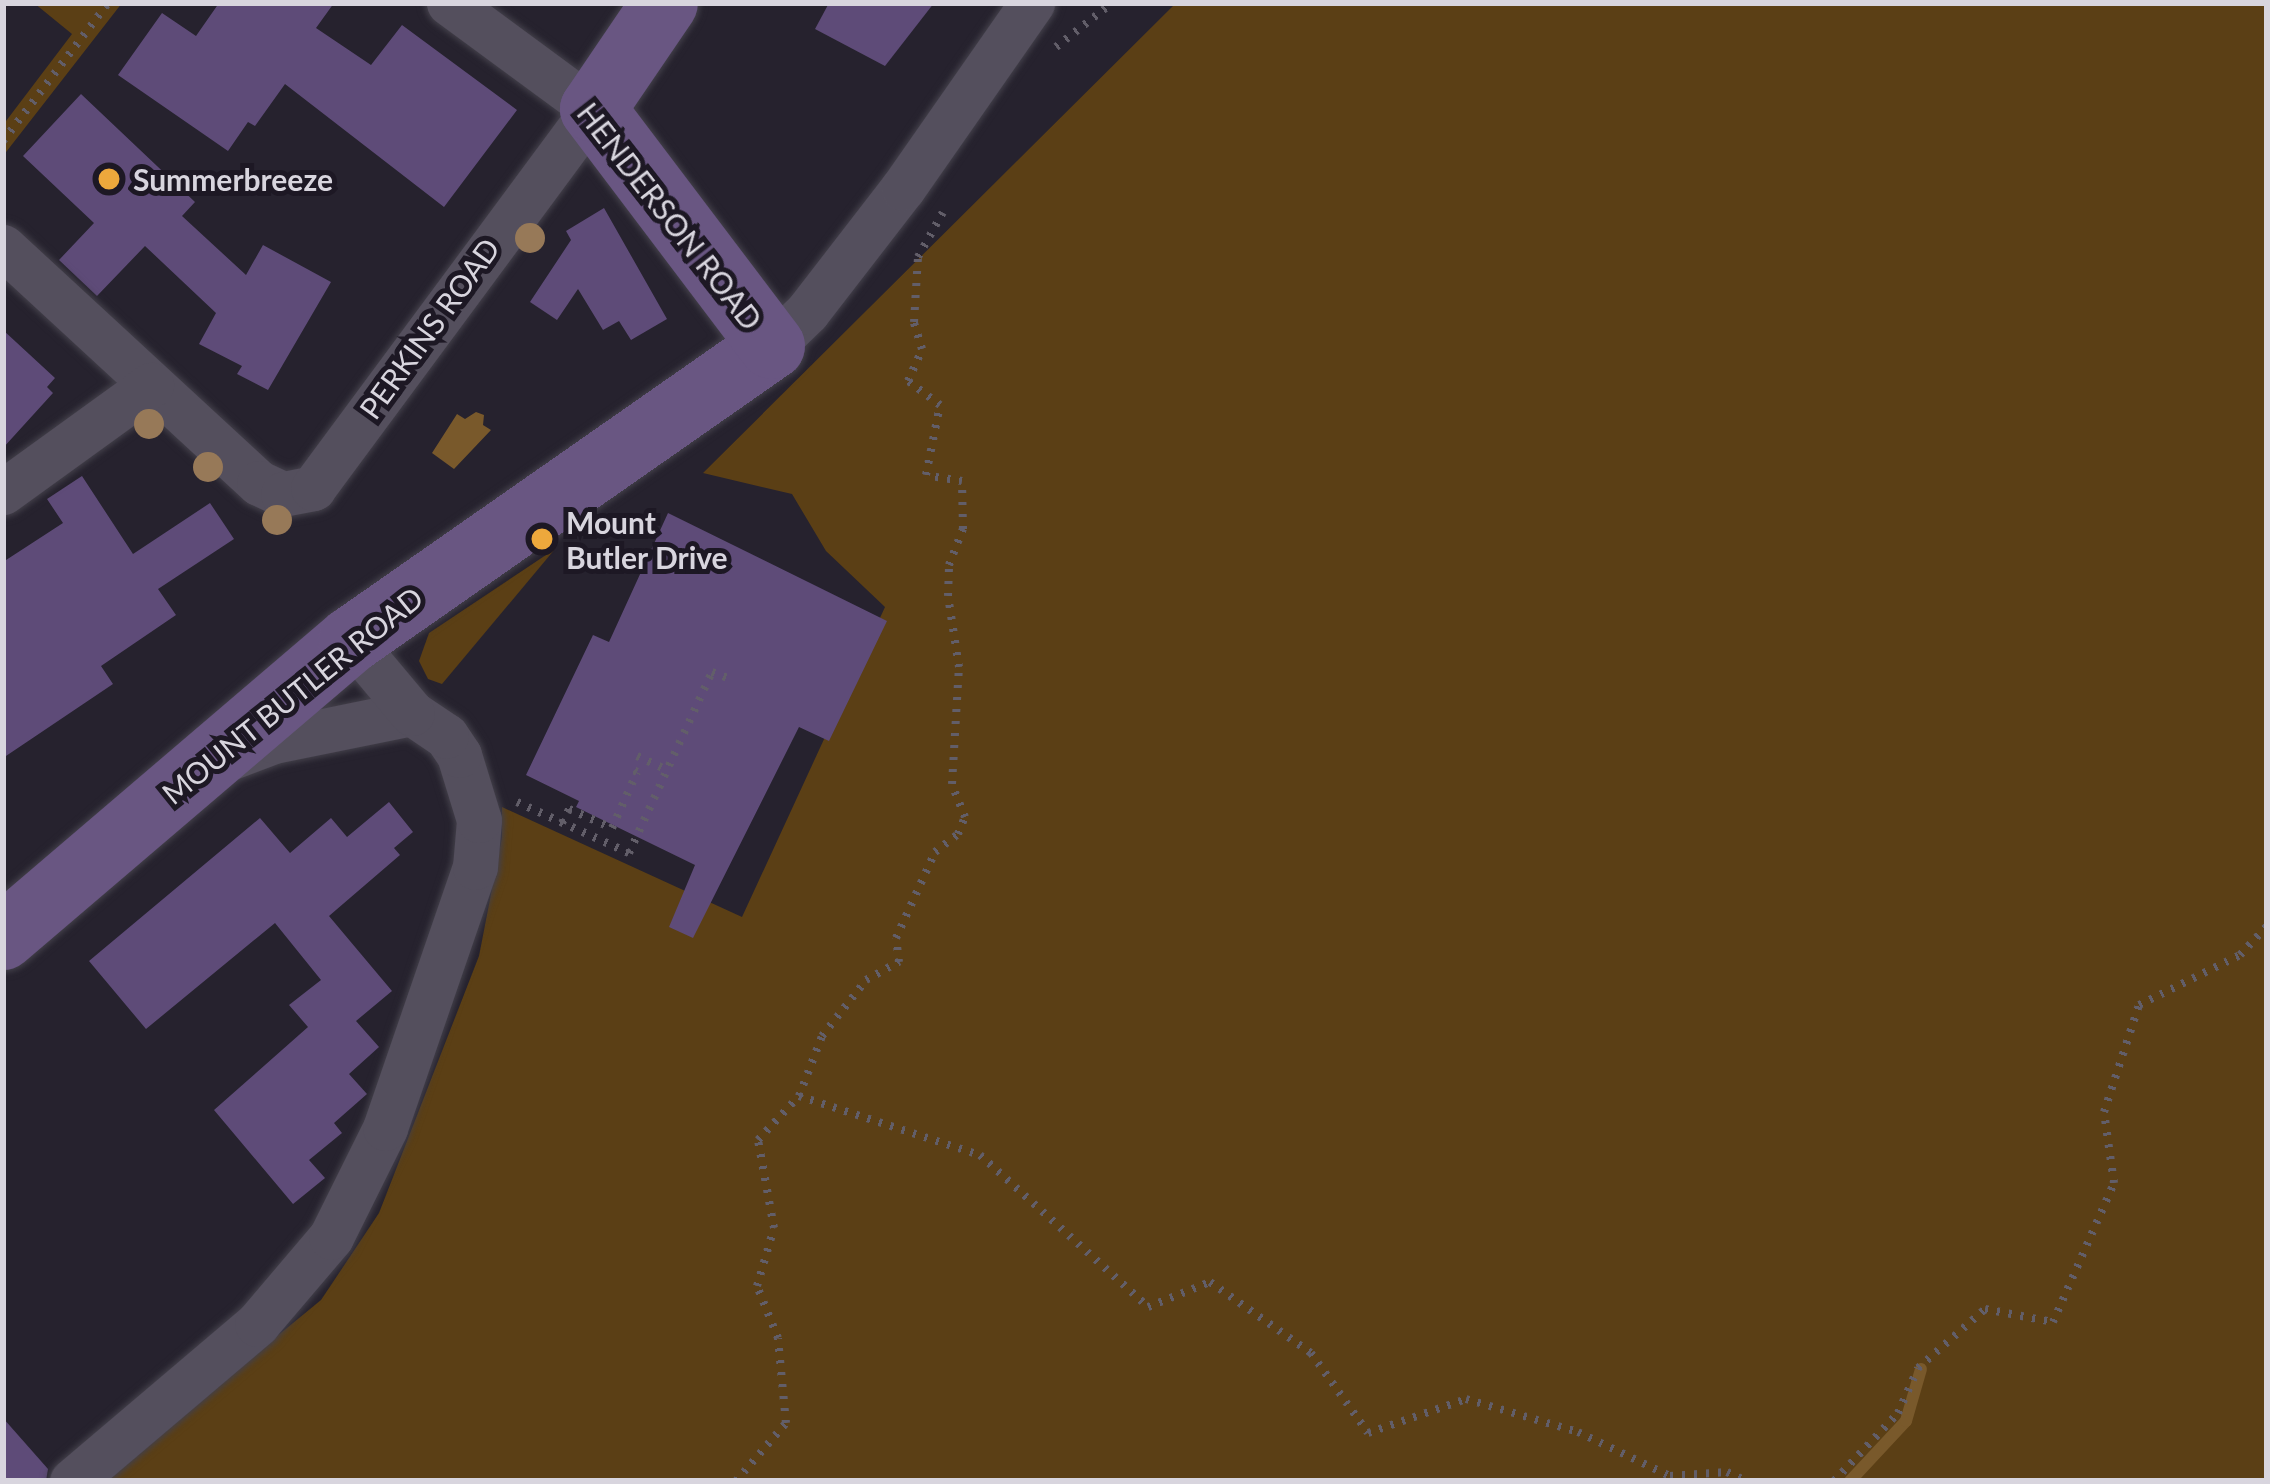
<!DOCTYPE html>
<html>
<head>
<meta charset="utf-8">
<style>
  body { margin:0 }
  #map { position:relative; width:2270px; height:1484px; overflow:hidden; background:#26222e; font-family:Lato,sans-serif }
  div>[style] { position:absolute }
  .green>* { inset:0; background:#5b3f15 }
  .water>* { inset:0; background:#79592b }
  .stream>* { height:12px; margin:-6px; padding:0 6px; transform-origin:6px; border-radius:6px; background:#79592b }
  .building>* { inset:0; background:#5e4b78 }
  .path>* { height:8px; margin-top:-4px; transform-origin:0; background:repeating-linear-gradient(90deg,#625e69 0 3px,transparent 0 12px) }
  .roads { filter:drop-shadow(0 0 3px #43404a) drop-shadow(0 0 3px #43404a) }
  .street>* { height:45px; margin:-22.5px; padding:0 22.5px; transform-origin:22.5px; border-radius:22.5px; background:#544f5d }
  .secondary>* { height:66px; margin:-33px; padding:0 33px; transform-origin:33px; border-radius:33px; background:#695682 }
  .trees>* { width:30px; height:30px; margin:-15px; border-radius:50%; background:#977958 }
  .dots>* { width:33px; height:33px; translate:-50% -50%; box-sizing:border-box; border:6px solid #1d1824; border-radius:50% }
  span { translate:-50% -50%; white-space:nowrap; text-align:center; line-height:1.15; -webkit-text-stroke:10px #1d1824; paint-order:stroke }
  .poi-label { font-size:30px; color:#d8d5de; font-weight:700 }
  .left { translate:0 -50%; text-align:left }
  .street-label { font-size:30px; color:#d8d5de }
  .frame { position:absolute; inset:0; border:6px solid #d8d5de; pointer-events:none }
</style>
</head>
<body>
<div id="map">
  <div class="green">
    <div style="clip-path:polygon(34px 3px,122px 3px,3px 156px,3px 125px,72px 34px)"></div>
    <div style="clip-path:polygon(1176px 3px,2267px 3px,2267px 1481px,101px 1481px,321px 1300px,379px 1213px,479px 956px,502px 837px,502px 807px,742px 917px,885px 607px,826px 551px,792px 494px,703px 473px)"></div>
    <div style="clip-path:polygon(555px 549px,442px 684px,428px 679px,419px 661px,429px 633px)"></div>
  </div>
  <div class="water">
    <div style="clip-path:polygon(476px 412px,484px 415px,483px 425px,491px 430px,454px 469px,432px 453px,457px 414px,465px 419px)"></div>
  </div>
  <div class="stream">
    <div style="left:1850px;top:1481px;width:82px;rotate:-47deg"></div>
    <div style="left:1906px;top:1421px;width:54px;rotate:-73.9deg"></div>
  </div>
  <div class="building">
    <div style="clip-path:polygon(219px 3px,334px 3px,316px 28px,371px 65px,402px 25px,517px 110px,444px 207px,285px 84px,255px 126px,248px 122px,228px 151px,118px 75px,162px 13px,196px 36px)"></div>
    <div style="clip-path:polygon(829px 3px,934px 3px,885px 66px,815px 29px)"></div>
    <div style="clip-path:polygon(81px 94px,195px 202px,182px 216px,246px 275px,263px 245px,331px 282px,268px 390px,237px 374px,242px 366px,199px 344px,216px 313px,145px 246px,97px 296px,59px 260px,94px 223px,23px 156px)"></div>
    <div style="clip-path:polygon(604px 208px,667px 319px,631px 340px,619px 321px,603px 330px,578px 289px,557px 320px,530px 302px,571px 240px,566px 231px)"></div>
    <div style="clip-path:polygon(3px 330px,55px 378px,47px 387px,53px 393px,3px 448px)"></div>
    <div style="clip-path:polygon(82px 476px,133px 554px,210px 503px,234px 539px,158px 589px,176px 615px,101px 666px,113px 684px,3px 758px,3px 562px,63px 523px,47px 499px)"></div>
    <div style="clip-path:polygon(668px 513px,887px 621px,829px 741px,799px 727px,693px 938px,669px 927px,695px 865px,576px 807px,579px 801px,526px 775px,593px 635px,609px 642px)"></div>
    <div style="clip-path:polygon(389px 802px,413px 832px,394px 848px,400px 855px,329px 916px,392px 991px,356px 1021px,379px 1047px,349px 1074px,367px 1094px,334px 1123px,342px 1133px,309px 1160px,325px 1178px,293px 1204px,214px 1110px,308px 1027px,289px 1005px,321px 980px,275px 923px,146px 1029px,89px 961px,260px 818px,290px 853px,331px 818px,347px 837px)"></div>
    <div style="clip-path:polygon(3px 1418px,48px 1469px,46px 1481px,3px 1481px)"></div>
  </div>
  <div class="path">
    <div style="left:1056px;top:47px;width:71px;rotate:-38.2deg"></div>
    <div style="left:3px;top:141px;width:173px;rotate:-52.7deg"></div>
    <div style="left:637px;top:756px;width:33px;rotate:25deg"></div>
    <div style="left:517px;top:802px;width:123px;rotate:24.5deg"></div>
    <div style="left:629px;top:853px;width:199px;rotate:-65.4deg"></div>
    <div style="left:712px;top:672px;width:19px;rotate:21deg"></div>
    <div style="left:562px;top:823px;width:16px;rotate:-63deg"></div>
    <div style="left:569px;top:809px;width:47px;rotate:23.8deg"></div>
    <div style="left:612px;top:828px;width:61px;rotate:-65.9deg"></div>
    <div style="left:637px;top:772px;width:8px;rotate:-150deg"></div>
    <div style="left:799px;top:1096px;width:190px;rotate:18.1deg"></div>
    <div style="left:980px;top:1155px;width:227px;rotate:42.1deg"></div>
    <div style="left:1148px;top:1307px;width:67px;rotate:-22deg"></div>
    <div style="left:1210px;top:1282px;width:123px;rotate:35.1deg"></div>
    <div style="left:1311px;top:1353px;width:98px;rotate:54.5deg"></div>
    <div style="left:1368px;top:1433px;width:104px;rotate:-19.1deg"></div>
    <div style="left:1466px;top:1399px;width:117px;rotate:16.4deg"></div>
    <div style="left:1578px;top:1432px;width:102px;rotate:25.6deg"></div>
    <div style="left:1670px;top:1476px;width:57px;rotate:-4deg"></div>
    <div style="left:1727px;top:1472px;width:21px;rotate:25deg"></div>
    <div style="left:736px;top:1481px;width:77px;rotate:-49.2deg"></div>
    <div style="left:786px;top:1423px;width:85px;rotate:-95.4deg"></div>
    <div style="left:778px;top:1338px;width:56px;rotate:-112deg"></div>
    <div style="left:757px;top:1286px;width:60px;rotate:-73.7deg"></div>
    <div style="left:774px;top:1228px;width:89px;rotate:-100.3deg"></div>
    <div style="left:758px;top:1140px;width:60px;rotate:-47deg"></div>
    <div style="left:799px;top:1096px;width:64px;rotate:-69deg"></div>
    <div style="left:822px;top:1036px;width:71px;rotate:-51.8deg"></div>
    <div style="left:866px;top:980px;width:38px;rotate:-29deg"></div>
    <div style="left:899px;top:962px;width:24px;rotate:-97deg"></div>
    <div style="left:896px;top:938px;width:94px;rotate:-65.6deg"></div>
    <div style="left:935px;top:852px;width:29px;rotate:-38deg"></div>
    <div style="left:958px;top:834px;width:18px;rotate:-68deg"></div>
    <div style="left:965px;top:817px;width:35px;rotate:-112deg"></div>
    <div style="left:952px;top:784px;width:117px;rotate:-86.6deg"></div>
    <div style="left:959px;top:667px;width:72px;rotate:-98.8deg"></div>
    <div style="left:948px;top:596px;width:31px;rotate:-88deg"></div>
    <div style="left:949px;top:565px;width:39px;rotate:-69deg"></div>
    <div style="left:963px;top:529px;width:48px;rotate:-91.2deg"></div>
    <div style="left:962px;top:481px;width:36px;rotate:-171deg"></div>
    <div style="left:926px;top:475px;width:71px;rotate:-78.7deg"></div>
    <div style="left:940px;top:405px;width:40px;rotate:-143deg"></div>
    <div style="left:908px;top:381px;width:35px;rotate:-66deg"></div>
    <div style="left:922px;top:349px;width:28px;rotate:-107deg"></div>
    <div style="left:914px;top:322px;width:65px;rotate:-86.5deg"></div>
    <div style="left:918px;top:257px;width:51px;rotate:-60.9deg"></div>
    <div style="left:1834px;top:1481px;width:93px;rotate:-46.7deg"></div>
    <div style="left:1898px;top:1413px;width:49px;rotate:-66deg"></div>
    <div style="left:1918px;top:1368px;width:89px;rotate:-41.4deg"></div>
    <div style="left:1985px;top:1309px;width:69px;rotate:10.8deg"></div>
    <div style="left:2053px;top:1322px;width:152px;rotate:-66.3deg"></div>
    <div style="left:2114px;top:1183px;width:72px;rotate:-98deg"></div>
    <div style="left:2104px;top:1112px;width:113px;rotate:-71.9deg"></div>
    <div style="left:2139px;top:1005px;width:113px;rotate:-26.3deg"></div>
    <div style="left:2240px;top:955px;width:40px;rotate:-47deg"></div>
  </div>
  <div class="roads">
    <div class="street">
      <div style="left:3px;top:247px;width:348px;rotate:42.7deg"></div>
      <div style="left:259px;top:483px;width:26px;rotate:25deg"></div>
      <div style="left:283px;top:494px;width:31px;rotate:-11deg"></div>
      <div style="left:313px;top:488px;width:471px;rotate:-53.5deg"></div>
      <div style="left:593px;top:109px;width:179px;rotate:-143.6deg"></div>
      <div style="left:772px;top:346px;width:49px;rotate:-44.2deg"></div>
      <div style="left:807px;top:312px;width:157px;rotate:-52.3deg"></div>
      <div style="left:903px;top:188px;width:226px;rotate:-55.1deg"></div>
      <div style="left:3px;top:492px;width:183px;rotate:-35.9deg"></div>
      <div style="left:229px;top:758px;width:48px;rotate:-20.7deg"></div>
      <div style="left:274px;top:741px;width:141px;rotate:-11.5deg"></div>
      <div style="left:72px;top:1481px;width:243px;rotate:-40.3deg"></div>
      <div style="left:257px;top:1324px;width:114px;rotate:-49.6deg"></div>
      <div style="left:331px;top:1237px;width:122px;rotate:-63.6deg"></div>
      <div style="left:385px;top:1128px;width:276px;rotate:-71deg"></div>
      <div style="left:475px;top:867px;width:47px;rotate:-85.1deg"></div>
      <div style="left:479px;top:820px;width:68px;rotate:-107.1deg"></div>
      <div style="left:459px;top:755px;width:23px;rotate:-124deg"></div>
      <div style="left:446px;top:736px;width:41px;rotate:-145.9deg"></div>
      <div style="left:412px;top:713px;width:95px;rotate:-129.9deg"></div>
    </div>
    <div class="secondary">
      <div style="left:3px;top:937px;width:458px;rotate:-40.5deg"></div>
      <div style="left:351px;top:640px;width:513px;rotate:-34.93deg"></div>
      <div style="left:772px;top:346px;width:297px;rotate:-127.1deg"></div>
      <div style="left:593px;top:109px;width:128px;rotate:-55.8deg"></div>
    </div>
  </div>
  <div class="trees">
    <div style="left:530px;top:238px"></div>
    <div style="left:149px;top:424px"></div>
    <div style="left:208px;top:467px"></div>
    <div style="left:277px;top:520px"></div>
  </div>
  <div class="dots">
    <div style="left:109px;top:179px;background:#eda83c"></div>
    <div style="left:542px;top:539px;background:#eda83c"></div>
  </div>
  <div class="poi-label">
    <span class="left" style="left:133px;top:179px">Summerbreeze</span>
    <span class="left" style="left:566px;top:539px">Mount<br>Butler Drive</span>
  </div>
  <div class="street-label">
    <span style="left:670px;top:216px;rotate:52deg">HENDERSON ROAD</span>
    <span style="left:429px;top:328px;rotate:-54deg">PERKINS ROAD</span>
    <span style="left:292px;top:695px;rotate:-39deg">MOUNT BUTLER ROAD</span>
  </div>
  <div class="frame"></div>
</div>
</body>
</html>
